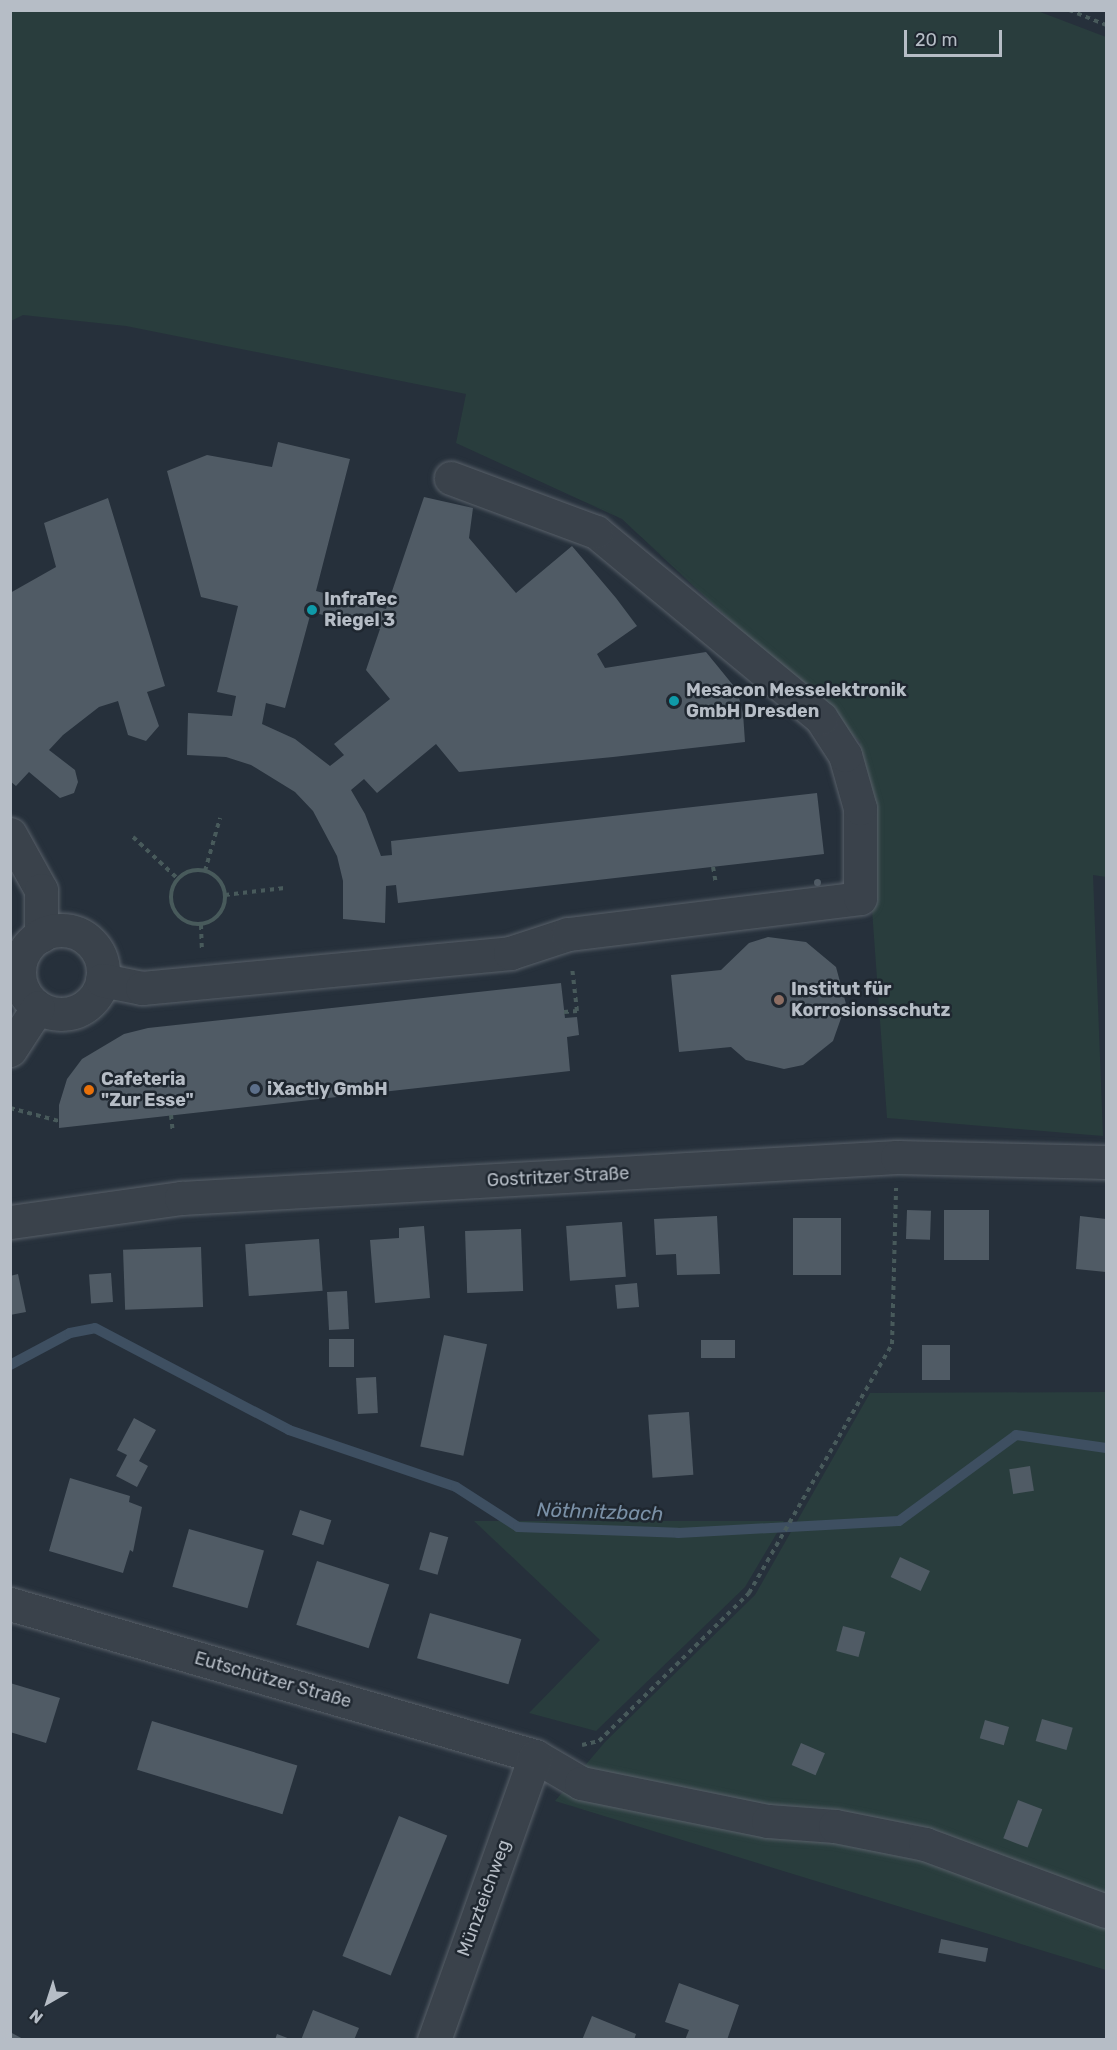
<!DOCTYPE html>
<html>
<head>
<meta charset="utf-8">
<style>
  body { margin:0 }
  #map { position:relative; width:1117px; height:2050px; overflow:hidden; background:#26303b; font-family:Rubik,sans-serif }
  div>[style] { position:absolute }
  .green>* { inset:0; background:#293d3d }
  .stream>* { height:10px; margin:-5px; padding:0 5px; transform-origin:5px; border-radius:5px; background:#3e4f61 }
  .building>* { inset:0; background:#505b65; transform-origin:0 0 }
  .round { border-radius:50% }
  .path>* { height:4px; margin-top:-2px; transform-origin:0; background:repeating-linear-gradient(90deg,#485a5b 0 4.5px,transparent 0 9px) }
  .path>.ring { margin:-2px; padding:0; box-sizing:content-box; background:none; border:4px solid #485a5b; border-radius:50% }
  .roads { filter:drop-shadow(0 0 2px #586069) drop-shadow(0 0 2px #586069) }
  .minor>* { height:33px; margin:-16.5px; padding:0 16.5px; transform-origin:16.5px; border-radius:16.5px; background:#3a424b }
  .minor>.ring { margin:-16.5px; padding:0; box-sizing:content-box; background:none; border:33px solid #3a424b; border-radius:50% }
  .dots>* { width:16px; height:16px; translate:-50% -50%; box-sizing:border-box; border:3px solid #1f2730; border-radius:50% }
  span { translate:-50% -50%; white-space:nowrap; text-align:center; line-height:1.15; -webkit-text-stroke:5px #1f2730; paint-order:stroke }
  .poi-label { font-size:18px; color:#b6bdc6; font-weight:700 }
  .left { translate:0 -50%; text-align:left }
  .street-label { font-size:18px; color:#b6bdc6 }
  .water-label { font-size:20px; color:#7a90a6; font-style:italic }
  .frame { position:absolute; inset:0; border:12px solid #b6bdc6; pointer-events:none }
  .north { position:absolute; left:18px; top:1972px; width:60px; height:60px; -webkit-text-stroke:4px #1f2730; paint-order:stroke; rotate:219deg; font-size:16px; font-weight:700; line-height:24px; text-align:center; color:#b6bdc6 }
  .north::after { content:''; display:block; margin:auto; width:21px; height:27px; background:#b6bdc6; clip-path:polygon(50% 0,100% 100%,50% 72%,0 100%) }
  .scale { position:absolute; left:904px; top:30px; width:98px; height:27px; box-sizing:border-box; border:3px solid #b6bdc6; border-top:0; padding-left:8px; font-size:18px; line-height:21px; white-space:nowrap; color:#b6bdc6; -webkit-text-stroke:4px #1f2730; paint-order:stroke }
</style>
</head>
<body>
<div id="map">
  <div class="green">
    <div style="clip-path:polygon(1035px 10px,1106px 37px,1106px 877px,1093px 875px,1103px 1136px,887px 1118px,860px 742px,622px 519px,456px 443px,466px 394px,126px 326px,23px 315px,11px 321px,11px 11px)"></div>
    <div style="clip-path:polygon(1106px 1392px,1106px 1970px,555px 1801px,605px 1742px,755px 1595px,870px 1393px)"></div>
    <div style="clip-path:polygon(474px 1521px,784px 1521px,745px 1587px,596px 1731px,529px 1713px,600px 1640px)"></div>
  </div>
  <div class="stream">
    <div style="left:10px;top:1365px;width:68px;rotate:-28.1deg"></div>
    <div style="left:70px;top:1333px;width:25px;rotate:-11deg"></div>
    <div style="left:95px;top:1328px;width:219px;rotate:27.7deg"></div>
    <div style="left:289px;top:1430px;width:176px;rotate:18.8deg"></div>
    <div style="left:456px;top:1487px;width:74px;rotate:32.8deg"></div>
    <div style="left:518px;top:1527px;width:160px;rotate:2.1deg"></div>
    <div style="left:678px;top:1533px;width:221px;rotate:-3.1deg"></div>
    <div style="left:899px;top:1521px;width:145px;rotate:-36.3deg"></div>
    <div style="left:1016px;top:1435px;width:91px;rotate:8.2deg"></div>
  </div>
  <div class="building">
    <div style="clip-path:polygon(evenodd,278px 442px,350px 459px,316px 591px,386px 609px,424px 497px,473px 508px,469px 538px,516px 593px,572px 546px,616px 598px,637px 626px,597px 654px,605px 668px,706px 652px,737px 690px,743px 713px,745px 742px,613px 757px,459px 772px,436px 744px,377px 793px,364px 779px,351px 790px,365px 814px,381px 856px,392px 855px,391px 841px,817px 793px,824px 854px,398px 903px,396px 885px,386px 886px,385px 923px,343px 919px,343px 881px,337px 856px,313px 811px,295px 792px,251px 765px,226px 757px,187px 755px,188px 713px,232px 716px,236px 696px,217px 692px,238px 606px,201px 597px,167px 471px,207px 455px,272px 467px,278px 442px,311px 612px,380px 629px,366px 670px,390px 699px,334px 744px,344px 755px,330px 766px,295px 739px,262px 724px,266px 703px,285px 708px,311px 612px)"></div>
    <div style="clip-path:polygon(108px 498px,165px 686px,147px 692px,159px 726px,146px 741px,128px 735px,118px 701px,99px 707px,63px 735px,49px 750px,75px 770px,78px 782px,74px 793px,60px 798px,29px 772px,16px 786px,10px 781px,10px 593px,56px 567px,44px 523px)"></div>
    <div class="round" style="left:813.5px;top:878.5px;width:7px;height:7px"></div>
    <div style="clip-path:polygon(768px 937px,806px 942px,836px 967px,846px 1004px,833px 1041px,803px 1065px,784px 1069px,746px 1060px,731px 1047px,679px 1052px,671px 975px,721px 970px,749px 943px)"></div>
    <div style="clip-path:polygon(561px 983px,565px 1018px,577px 1017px,579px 1035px,567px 1037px,570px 1071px,59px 1128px,59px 1105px,67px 1079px,82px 1059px,124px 1034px,148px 1028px)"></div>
    <div style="left:907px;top:1210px;width:24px;height:29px;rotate:2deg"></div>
    <div style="left:944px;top:1210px;width:45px;height:50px"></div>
    <div style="clip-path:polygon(717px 1216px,720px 1274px,677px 1275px,676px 1254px,656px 1255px,654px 1219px)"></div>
    <div style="clip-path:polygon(1080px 1216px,1106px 1219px,1106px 1272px,1076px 1269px)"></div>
    <div style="left:793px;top:1218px;width:48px;height:57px"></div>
    <div style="left:622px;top:1222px;width:55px;height:56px;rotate:86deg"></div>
    <div style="clip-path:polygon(424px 1226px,430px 1298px,375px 1303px,370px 1240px,399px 1238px,399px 1228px)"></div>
    <div style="left:521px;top:1229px;width:62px;height:56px;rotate:88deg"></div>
    <div style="left:319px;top:1239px;width:52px;height:74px;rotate:86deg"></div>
    <div style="left:201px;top:1247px;width:60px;height:78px;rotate:88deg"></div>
    <div style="left:111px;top:1273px;width:29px;height:22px;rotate:86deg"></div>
    <div style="clip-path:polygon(18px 1274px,26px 1312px,10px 1315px,10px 1276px)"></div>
    <div style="left:637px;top:1283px;width:24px;height:22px;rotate:85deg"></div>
    <div style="left:347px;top:1291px;width:38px;height:20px;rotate:87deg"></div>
    <div style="left:444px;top:1335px;width:44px;height:114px;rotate:12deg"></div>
    <div style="left:329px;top:1339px;width:25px;height:28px"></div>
    <div style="left:735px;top:1340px;width:18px;height:34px;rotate:90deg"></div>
    <div style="left:922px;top:1345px;width:28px;height:35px"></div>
    <div style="left:376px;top:1377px;width:36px;height:20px;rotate:87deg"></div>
    <div style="left:689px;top:1412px;width:63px;height:41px;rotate:86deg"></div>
    <div style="clip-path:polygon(134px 1418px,156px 1430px,139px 1461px,148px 1466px,137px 1487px,116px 1476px,127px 1455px,117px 1450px)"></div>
    <div style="left:1030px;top:1466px;width:25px;height:21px;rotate:81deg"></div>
    <div style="clip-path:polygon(70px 1478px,130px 1496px,129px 1502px,142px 1507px,133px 1552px,130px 1550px,123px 1573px,49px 1551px)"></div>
    <div style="left:300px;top:1510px;width:33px;height:26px;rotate:18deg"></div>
    <div style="left:189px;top:1529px;width:78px;height:60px;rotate:16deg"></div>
    <div style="left:430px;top:1532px;width:19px;height:39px;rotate:16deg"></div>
    <div style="left:900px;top:1557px;width:33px;height:22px;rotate:25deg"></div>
    <div style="left:317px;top:1561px;width:76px;height:67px;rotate:18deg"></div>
    <div style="left:430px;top:1613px;width:95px;height:47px;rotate:16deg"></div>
    <div style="left:843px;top:1626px;width:23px;height:26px;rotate:15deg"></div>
    <div style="clip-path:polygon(10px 1683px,60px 1698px,46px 1743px,10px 1732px)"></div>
    <div style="left:1042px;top:1719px;width:32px;height:23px;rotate:16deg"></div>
    <div style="left:985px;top:1720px;width:25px;height:19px;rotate:16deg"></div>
    <div style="left:152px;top:1721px;width:152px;height:51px;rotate:17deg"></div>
    <div style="left:801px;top:1743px;width:26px;height:24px;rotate:23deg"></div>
    <div style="left:1018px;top:1800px;width:26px;height:41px;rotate:21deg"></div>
    <div style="left:399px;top:1816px;width:52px;height:151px;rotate:22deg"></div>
    <div style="left:941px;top:1939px;width:48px;height:14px;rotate:11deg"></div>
    <div style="clip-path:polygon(679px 1983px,739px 2005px,727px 2040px,685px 2040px,689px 2030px,665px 2022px)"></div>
    <div style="clip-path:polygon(313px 2010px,359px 2028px,354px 2040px,301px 2040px)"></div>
    <div style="clip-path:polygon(592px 2016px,636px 2034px,634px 2040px,582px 2040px)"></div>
    <div style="clip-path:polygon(10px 2032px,25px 2040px,10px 2040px)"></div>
    <div style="clip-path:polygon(277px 2034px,290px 2039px,290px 2040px,275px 2040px)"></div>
  </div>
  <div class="path">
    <div style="left:1069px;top:10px;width:40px;rotate:22deg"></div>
    <div style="left:133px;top:837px;width:62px;rotate:43deg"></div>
    <div style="left:713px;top:867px;width:17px;rotate:80deg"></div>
    <div class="ring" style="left:171px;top:870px;width:50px;height:50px"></div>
    <div style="left:205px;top:871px;width:55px;rotate:-74.2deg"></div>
    <div style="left:225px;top:895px;width:60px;rotate:-6.7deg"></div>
    <div style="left:201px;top:925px;width:24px;rotate:88deg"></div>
    <div style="left:564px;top:1012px;width:13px;rotate:-4deg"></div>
    <div style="left:577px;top:1011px;width:44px;rotate:-96.5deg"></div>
    <div style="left:10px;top:1108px;width:51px;rotate:14.9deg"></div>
    <div style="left:171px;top:1115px;width:18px;rotate:84deg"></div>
    <div style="left:582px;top:1745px;width:17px;rotate:-13deg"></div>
    <div style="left:599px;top:1741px;width:211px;rotate:-44.6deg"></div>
    <div style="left:749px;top:1593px;width:287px;rotate:-60.1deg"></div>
    <div style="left:892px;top:1344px;width:156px;rotate:-88.5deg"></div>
  </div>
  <div class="roads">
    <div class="minor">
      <div style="left:10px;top:834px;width:64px;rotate:61deg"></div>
      <div style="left:41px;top:890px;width:46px;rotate:90deg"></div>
      <div class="ring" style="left:19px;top:930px;width:51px;height:51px"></div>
      <div style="left:102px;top:980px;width:41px;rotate:11.3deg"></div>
      <div style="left:142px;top:988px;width:370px;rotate:-5.4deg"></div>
      <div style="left:510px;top:953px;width:61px;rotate:-18.1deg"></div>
      <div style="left:568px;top:934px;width:294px;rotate:-7deg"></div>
      <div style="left:860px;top:898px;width:90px;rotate:-90deg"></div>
      <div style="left:860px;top:808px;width:55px;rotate:-105.8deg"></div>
      <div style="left:845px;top:755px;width:44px;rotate:-123deg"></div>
      <div style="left:821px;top:718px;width:292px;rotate:-140.4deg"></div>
      <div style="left:596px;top:532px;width:155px;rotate:-159.6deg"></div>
      <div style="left:10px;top:1050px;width:51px;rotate:-56.9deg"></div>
      <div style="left:10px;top:1222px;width:173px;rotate:-8deg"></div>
      <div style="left:181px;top:1198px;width:717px;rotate:-3.28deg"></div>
      <div style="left:897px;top:1157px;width:209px;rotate:1.4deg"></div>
      <div style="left:10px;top:1604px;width:547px;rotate:16.15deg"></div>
      <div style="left:535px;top:1756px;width:53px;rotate:30.4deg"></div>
      <div style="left:581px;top:1783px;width:191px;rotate:11.5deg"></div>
      <div style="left:768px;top:1821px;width:67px;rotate:4.3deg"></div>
      <div style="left:835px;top:1826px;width:92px;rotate:11.3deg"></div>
      <div style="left:925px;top:1844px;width:193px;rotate:20.3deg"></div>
      <div style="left:434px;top:2040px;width:301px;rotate:-70.4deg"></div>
    </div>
  </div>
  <div class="dots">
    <div style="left:312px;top:610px;background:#0f9aa8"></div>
    <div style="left:674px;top:701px;background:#0f9aa8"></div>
    <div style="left:779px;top:1000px;background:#8d6e63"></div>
    <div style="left:255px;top:1089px;background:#5c6f8a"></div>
    <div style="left:89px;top:1090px;background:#e8710a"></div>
  </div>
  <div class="poi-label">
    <span class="left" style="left:324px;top:610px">InfraTec<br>Riegel 3</span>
    <span class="left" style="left:686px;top:701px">Mesacon Messelektronik<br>GmbH Dresden</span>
    <span class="left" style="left:791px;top:1000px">Institut für<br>Korrosionsschutz</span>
    <span class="left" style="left:101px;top:1090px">Cafeteria<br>"Zur Esse"</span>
    <span class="left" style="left:267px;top:1089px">iXactly GmbH</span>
  </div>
  <div class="street-label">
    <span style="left:558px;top:1177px;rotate:-3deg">Gostritzer Straße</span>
    <span style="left:273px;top:1680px;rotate:16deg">Eutschützer Straße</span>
    <span style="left:484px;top:1898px;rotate:-70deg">Münzteichweg</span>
  </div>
  <div class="water-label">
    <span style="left:600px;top:1512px;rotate:2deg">Nöthnitzbach</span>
  </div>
  <div class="frame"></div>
  <div class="north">N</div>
  <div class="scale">20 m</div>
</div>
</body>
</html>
